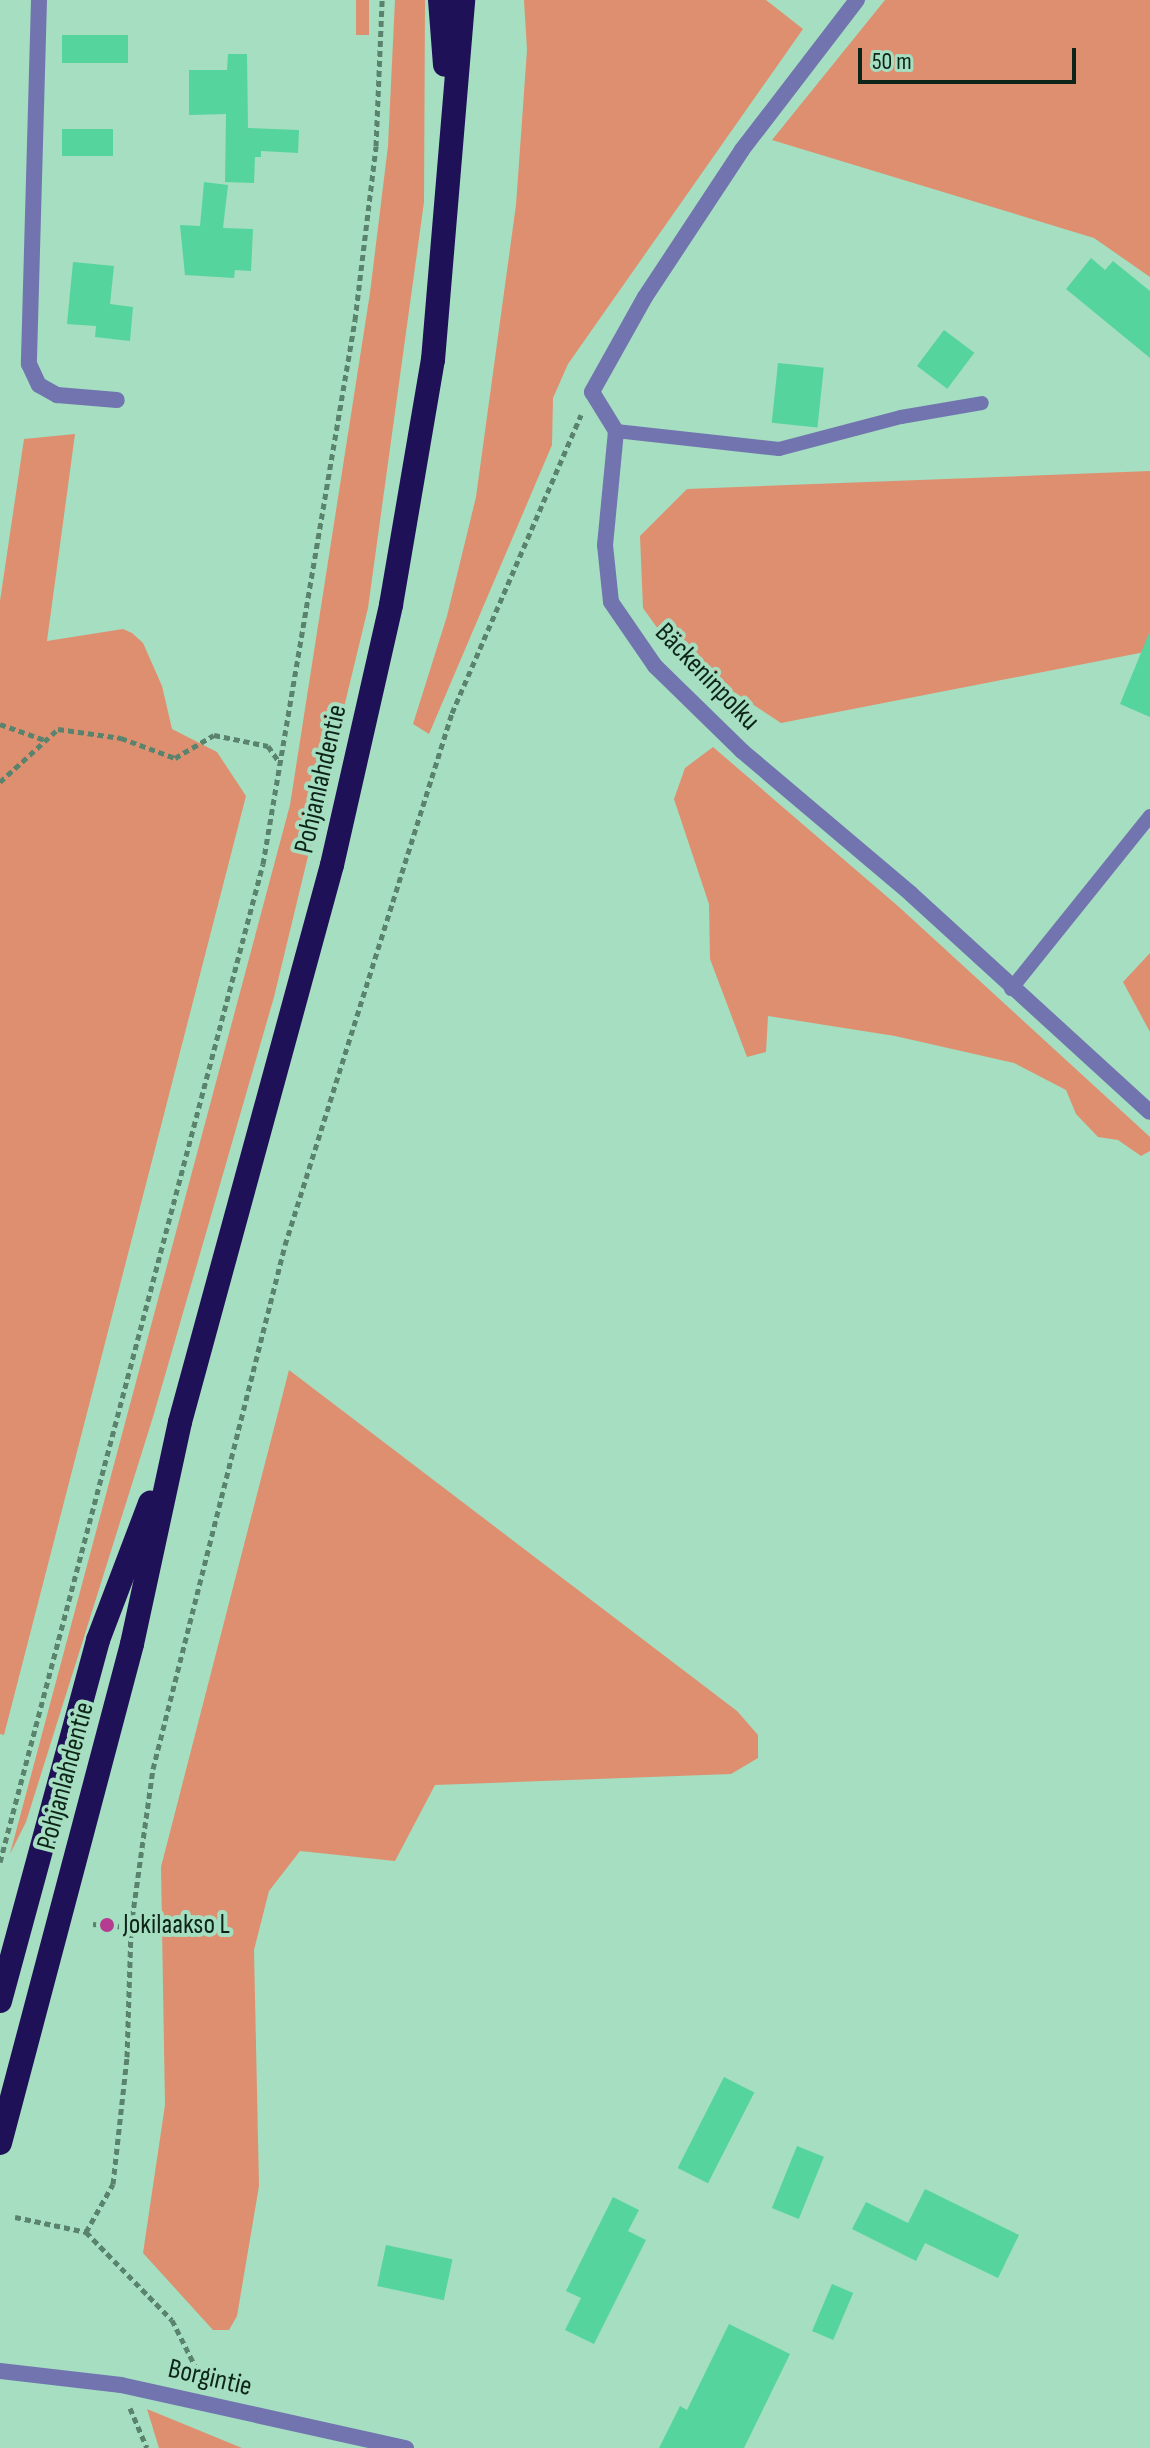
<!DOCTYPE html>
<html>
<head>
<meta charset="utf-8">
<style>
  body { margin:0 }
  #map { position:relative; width:1150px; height:2448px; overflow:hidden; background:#a5dec0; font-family:"Sofia Sans Condensed",sans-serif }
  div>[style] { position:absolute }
  .green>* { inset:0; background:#de8f70; transform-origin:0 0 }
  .building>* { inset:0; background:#56d49e; transform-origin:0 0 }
  .path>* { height:5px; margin-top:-2.5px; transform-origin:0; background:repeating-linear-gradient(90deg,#5a836e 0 6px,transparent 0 10px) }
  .lane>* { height:14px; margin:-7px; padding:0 7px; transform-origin:7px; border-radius:7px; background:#7274af }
  .street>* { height:16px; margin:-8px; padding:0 8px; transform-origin:8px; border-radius:8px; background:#7274af }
  .highway>* { height:24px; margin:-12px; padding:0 12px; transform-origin:12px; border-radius:12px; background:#1e1158 }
  .dots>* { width:22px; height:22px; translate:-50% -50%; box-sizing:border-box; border:4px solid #a5dec0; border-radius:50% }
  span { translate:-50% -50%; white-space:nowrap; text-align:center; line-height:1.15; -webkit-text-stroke:8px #a5dec0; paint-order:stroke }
  .street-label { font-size:28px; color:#0d2419 }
  .poi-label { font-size:28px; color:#0d2419 }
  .left { translate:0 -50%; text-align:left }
  .scale { position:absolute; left:858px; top:48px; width:218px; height:36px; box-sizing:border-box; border:4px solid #0d2419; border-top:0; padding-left:10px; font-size:24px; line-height:28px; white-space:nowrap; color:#0d2419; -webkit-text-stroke:6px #a5dec0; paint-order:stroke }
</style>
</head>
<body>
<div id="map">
  <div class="green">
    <div style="left:356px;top:0;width:13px;height:35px"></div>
    <div style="clip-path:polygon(395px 0,425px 0,424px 202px,368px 608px,274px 997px,153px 1417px,26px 1822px,10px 1854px,290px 805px,370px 293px,388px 146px)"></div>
    <div style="clip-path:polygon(524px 0,766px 0,803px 29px,568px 364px,553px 398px,552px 445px,429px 734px,413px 724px,447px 616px,476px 497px,516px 205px,527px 50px)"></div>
    <div style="clip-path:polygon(885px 0,1150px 0,1150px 277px,1094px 238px,772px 140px)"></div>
    <div style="clip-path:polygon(75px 434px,47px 641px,123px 629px,132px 633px,143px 643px,162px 686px,172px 729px,217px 752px,246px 796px,4px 1735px,0 1734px,0 601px,24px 439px)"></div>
    <div style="clip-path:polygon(1150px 471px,1150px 651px,781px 723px,676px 654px,643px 608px,640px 536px,687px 489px)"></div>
    <div style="clip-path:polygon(713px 747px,899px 907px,1150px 1137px,1150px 1151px,1141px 1156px,1118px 1140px,1098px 1137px,1076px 1114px,1066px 1090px,1014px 1063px,895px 1036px,768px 1016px,766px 1052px,747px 1057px,710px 959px,709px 904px,674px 799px,685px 768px)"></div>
    <div style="clip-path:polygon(1150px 953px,1150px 1032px,1123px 982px)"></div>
    <div style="clip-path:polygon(289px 1370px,737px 1711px,758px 1735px,758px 1758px,731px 1774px,435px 1785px,395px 1861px,300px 1851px,269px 1891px,254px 1950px,259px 2186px,237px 2316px,229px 2330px,213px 2330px,143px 2253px,165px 2105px,161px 1867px)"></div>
    <div style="clip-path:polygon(147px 2409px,242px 2448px,159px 2448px)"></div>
  </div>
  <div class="building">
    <div style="left:62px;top:35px;width:66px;height:28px"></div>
    <div style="clip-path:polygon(228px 54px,247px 54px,248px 128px,299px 130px,298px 153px,261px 151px,261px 157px,255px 157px,254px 183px,225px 182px,226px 114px,189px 115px,189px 70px,227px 70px)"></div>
    <div style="left:62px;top:129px;width:51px;height:27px"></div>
    <div style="clip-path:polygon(204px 182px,228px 185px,223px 228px,253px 229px,251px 271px,235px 270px,234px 278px,185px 275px,180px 225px,200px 226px)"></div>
    <div style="clip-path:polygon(1091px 258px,1105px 270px,1113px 261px,1150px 291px,1150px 358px,1066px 289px)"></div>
    <div style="clip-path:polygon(73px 262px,114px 266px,110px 304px,133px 307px,130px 341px,95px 337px,96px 326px,67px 324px)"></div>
    <div style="left:944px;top:330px;width:38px;height:45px;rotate:37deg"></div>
    <div style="left:778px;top:363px;width:46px;height:60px;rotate:6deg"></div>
    <div style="clip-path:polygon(1150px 631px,1150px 717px,1120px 704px)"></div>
    <div style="left:724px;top:2077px;width:34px;height:102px;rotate:27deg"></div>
    <div style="left:797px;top:2146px;width:29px;height:67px;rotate:22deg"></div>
    <div style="clip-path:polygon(925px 2189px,1019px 2235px,998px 2278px,925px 2243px,916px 2261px,852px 2229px,866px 2202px,908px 2223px)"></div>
    <div style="clip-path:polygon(613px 2197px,639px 2210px,628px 2231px,646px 2240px,594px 2344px,565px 2330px,581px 2298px,566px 2291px)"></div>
    <div style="left:386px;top:2245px;width:68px;height:42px;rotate:12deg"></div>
    <div style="left:832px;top:2284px;width:23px;height:51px;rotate:23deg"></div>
    <div style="clip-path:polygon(729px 2324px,790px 2354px,744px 2448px,659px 2448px,680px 2406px,687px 2410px)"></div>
  </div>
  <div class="path">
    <div style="left:0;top:724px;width:48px;rotate:19.6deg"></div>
    <div style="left:0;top:782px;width:79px;rotate:-42.4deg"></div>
    <div style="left:58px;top:729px;width:64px;rotate:8.1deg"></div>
    <div style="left:121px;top:738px;width:58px;rotate:20.3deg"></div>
    <div style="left:175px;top:758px;width:45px;rotate:-30.5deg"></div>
    <div style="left:214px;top:735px;width:55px;rotate:11.5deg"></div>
    <div style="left:268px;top:746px;width:21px;rotate:55deg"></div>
    <div style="left:0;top:1862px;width:1032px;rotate:-75.24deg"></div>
    <div style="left:263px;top:864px;width:552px;rotate:-80.4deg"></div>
    <div style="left:355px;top:320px;width:175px;rotate:-83.1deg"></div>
    <div style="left:376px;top:146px;width:146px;rotate:-87.6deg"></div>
    <div style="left:93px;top:1924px;width:38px;rotate:5deg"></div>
    <div style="left:15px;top:2217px;width:73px;rotate:11.9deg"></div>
    <div style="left:86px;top:2232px;width:123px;rotate:45.7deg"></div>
    <div style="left:172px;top:2320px;width:69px;rotate:63.4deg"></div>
    <div style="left:86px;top:2232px;width:55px;rotate:-60.6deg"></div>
    <div style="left:113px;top:2184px;width:128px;rotate:-83.7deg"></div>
    <div style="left:127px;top:2057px;width:130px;rotate:-88.2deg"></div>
    <div style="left:131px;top:1927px;width:160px;rotate:-82.1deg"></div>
    <div style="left:153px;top:1769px;width:540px;rotate:-75.86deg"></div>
    <div style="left:285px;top:1245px;width:558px;rotate:-72.57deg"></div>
    <div style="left:452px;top:713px;width:325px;rotate:-66.6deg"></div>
    <div style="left:130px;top:2408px;width:43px;rotate:67deg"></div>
  </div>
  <div class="lane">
    <div style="left:616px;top:431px;width:164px;rotate:6.3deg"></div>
    <div style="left:779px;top:449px;width:126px;rotate:-14.7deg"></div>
    <div style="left:901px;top:417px;width:82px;rotate:-9.8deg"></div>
    <div style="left:1011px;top:989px;width:222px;rotate:-51.2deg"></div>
  </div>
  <div class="street">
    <div style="left:39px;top:0;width:364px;rotate:91.6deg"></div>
    <div style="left:29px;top:364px;width:23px;rotate:65deg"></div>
    <div style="left:39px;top:385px;width:21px;rotate:29deg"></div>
    <div style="left:57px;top:395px;width:60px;rotate:4.8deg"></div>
    <div style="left:857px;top:0;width:189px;rotate:127.5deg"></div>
    <div style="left:742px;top:150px;width:176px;rotate:123.4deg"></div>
    <div style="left:645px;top:297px;width:109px;rotate:119.2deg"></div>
    <div style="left:592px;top:392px;width:46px;rotate:58.4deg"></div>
    <div style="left:616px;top:431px;width:115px;rotate:95.5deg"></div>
    <div style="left:605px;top:545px;width:57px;rotate:84deg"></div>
    <div style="left:611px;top:602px;width:78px;rotate:55.5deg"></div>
    <div style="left:655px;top:666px;width:122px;rotate:44.3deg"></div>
    <div style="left:742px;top:751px;width:221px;rotate:40.2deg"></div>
    <div style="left:911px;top:894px;width:323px;rotate:42.4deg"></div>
    <div style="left:0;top:2371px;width:122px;rotate:6.6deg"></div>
    <div style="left:121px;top:2385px;width:292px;rotate:12.5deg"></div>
  </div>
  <div class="highway">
    <div style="left:440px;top:0;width:65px;rotate:85.6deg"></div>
    <div style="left:0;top:2001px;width:374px;rotate:-74.8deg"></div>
    <div style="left:98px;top:1640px;width:147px;rotate:-69.2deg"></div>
    <div style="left:0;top:2143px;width:516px;rotate:-75.18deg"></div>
    <div style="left:132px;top:1644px;width:227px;rotate:-77.8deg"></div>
    <div style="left:180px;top:1422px;width:577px;rotate:-74.74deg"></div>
    <div style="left:332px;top:865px;width:267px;rotate:-77.2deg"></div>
    <div style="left:391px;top:605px;width:249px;rotate:-80.3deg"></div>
    <div style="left:433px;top:360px;width:361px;rotate:-85.2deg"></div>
  </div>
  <div class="dots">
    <div style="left:107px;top:1925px;background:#b53c90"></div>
  </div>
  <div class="street-label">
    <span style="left:707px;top:677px;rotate:46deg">Bäckeninpolku</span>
    <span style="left:321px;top:779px;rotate:-77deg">Pohjanlahdentie</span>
    <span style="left:66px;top:1776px;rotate:-75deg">Pohjanlahdentie</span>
    <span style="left:210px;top:2378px;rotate:13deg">Borgintie</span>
  </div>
  <div class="poi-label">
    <span class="left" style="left:123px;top:1925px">Jokilaakso L</span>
  </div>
  <div class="scale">50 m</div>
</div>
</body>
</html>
